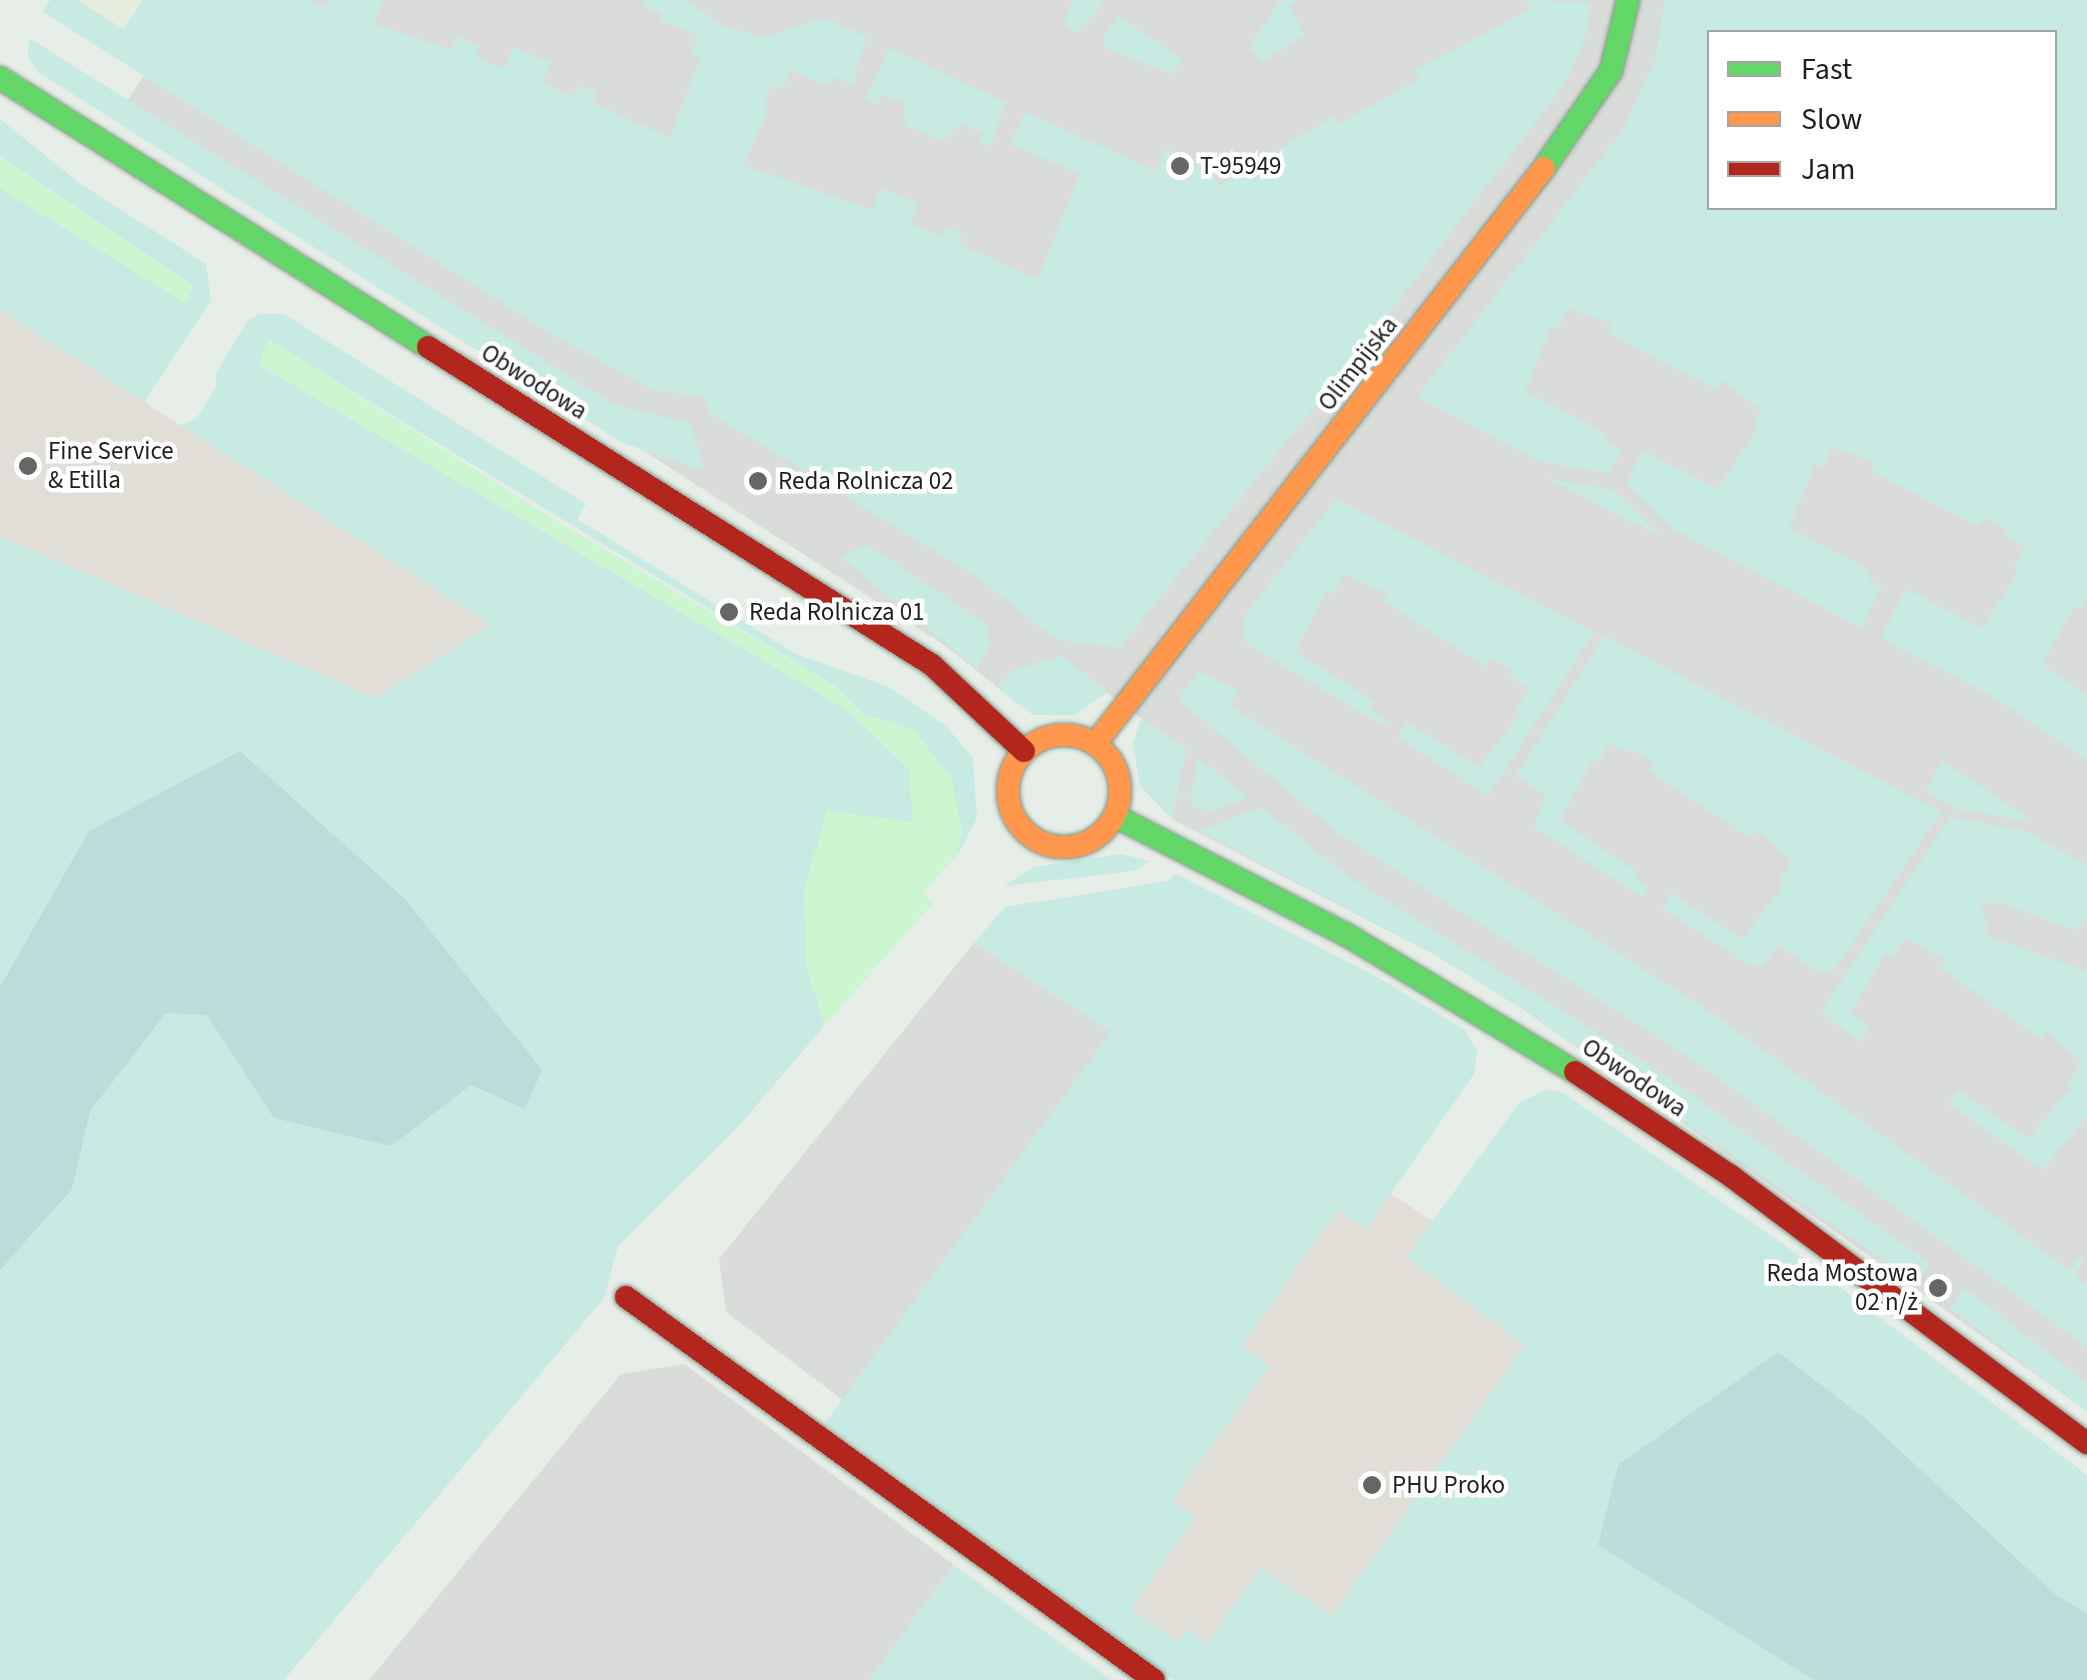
<!DOCTYPE html>
<html>
<head>
<meta charset="utf-8">
<style>
  body { margin:0 }
  #map { position:relative; width:2087px; height:1680px; overflow:hidden; background:#e7ede7; font-family:"Source Sans 3",sans-serif }
  div>[style] { position:absolute }
  .residential>* { inset:0; background:#d9dcd9 }
  .commercial>* { inset:0; background:#e6efdd }
  .industrial>* { inset:0; background:#e0ded6 }
  .grass>* { inset:0; background:#c7eae2 }
  .forest>* { inset:0; background:#bddbd9 }
  .sand>* { inset:0; background:#ccf6d0 }
  .roads { filter:drop-shadow(0 0 2px #809788) drop-shadow(0 0 2px #809788) }
  .fast>* { height:22px; margin:-11px; padding:0 11px; transform-origin:11px; border-radius:11px; background:#63d668 }
  .slow>* { height:22px; margin:-11px; padding:0 11px; transform-origin:11px; border-radius:11px; background:#ff974d }
  .slow>.ring { margin:-11px; padding:0; box-sizing:content-box; background:none; border:22px solid #ff974d; border-radius:50% }
  .jam>* { height:22px; margin:-11px; padding:0 11px; transform-origin:11px; border-radius:11px; background:#b3261e }
  .dots>* { width:28px; height:28px; translate:-50% -50%; box-sizing:border-box; border:5px solid #fff; border-radius:50% }
  span { translate:-50% -50%; white-space:nowrap; text-align:center; line-height:1.15; -webkit-text-stroke:9px #fff; paint-order:stroke }
  .poi-label { font-size:25px; color:#1f1f1f }
  .left { translate:0 -50%; text-align:left }
  .right { translate:-100% -50%; text-align:right }
  .street-label { font-size:25px; color:#1f1f1f }
  .legend { position:absolute; left:1707px; top:30px; width:350px; height:180px; box-sizing:border-box; background:#fff; border:2px solid #a5a5a5; margin:0; padding:12px 18px; list-style:none; font-size:30px; color:#1f1f1f }
  .legend li { display:flex; align-items:center; gap:20px; height:50px }
  .legend b { width:50px; border:2px solid #a5a5a5 }
</style>
</head>
<body>
<div id="map">
  <div class="residential">
    <div style="clip-path:polygon(evenodd,193px 0,2087px 0,2087px 1411px,1524px 1010px,1437px 956px,1172px 819px,1141px 718px,1107px 693px,996px 686px,947px 647px,120px 112px,193px 0,1710px 32px,2054px 32px,2054px 208px,1710px 208px,1710px 32px)"></div>
    <div style="clip-path:polygon(974px 943px,1112px 1032px,844px 1401px,726px 1312px,719px 1259px)"></div>
    <div style="clip-path:polygon(684px 1364px,954px 1565px,869px 1680px,369px 1680px,621px 1374px)"></div>
  </div>
  <div class="commercial">
    <div style="clip-path:polygon(78px 0,193px 0,159px 52px)"></div>
  </div>
  <div class="industrial">
    <div style="clip-path:polygon(0 310px,492px 624px,375px 698px,0 536px)"></div>
    <div style="clip-path:polygon(1278px 1121px,1590px 1323px,1327px 1680px,1231px 1680px,992px 1509px)"></div>
  </div>
  <div class="grass">
    <div style="clip-path:polygon(50px 0,78px 0,123px 29px,143px 0,311px 0,323px 8px,329px 0,383px 0,374px 24px,452px 50px,457px 37px,479px 45px,475px 57px,504px 69px,513px 47px,551px 62px,542px 84px,574px 96px,579px 86px,596px 92px,593px 103px,670px 138px,700px 58px,691px 54px,698px 35px,659px 20px,661px 13px,642px 6px,644px 0,685px 0,725px 27px,765px 37px,825px 18px,867px 37px,852px 85px,833px 77px,829px 86px,790px 71px,783px 88px,772px 85px,764px 107px,769px 110px,743px 165px,872px 210px,881px 189px,918px 203px,910px 224px,942px 236px,946px 227px,962px 233px,958px 244px,1038px 279px,1080px 174px,1010px 144px,1025px 112px,1156px 171px,1166px 149px,1173px 152px,1165px 169px,1188px 181px,1202px 155px,1219px 185px,1334px 116px,1339px 124px,1419px 79px,1415px 70px,1530px 10px,1526px 0,1591px 3px,1586px 35px,1564px 85px,1364px 346px,1119px 648px,1065px 641px,1045px 631px,977px 577px,708px 412px,705px 396px,652px 390px,545px 330px,43px 12px)"></div>
    <div style="clip-path:polygon(1073px 0,1106px 0,1076px 33px,1064px 23px)"></div>
    <div style="clip-path:polygon(1281px 0,1299px 0,1289px 6px,1305px 35px,1262px 62px,1249px 47px)"></div>
    <div style="clip-path:polygon(evenodd,1665px 0,2087px 0,2087px 600px,2081px 608px,2075px 605px,2042px 664px,2087px 695px,2087px 760px,1992px 696px,1881px 638px,1906px 589px,1982px 628px,2019px 571px,2014px 568px,2025px 546px,2005px 536px,2008px 530px,1985px 518px,1979px 527px,1871px 471px,1875px 462px,1833px 448px,1822px 467px,1815px 464px,1789px 528px,1871px 571px,1868px 579px,1882px 586px,1861px 628px,1670px 527px,1626px 484px,1642px 451px,1718px 489px,1754px 434px,1760px 409px,1721px 380px,1715px 389px,1608px 333px,1612px 324px,1568px 309px,1557px 329px,1551px 327px,1525px 391px,1608px 435px,1605px 442px,1621px 450px,1610px 473px,1542px 462px,1417px 397px,1622px 131px,1655px 60px,1665px 0,2054px 32px,2054px 208px,1710px 208px,1710px 32px,2054px 32px)"></div>
    <div style="clip-path:polygon(1118px 16px,1183px 59px,1172px 74px,1105px 48px,1103px 38px)"></div>
    <div style="clip-path:polygon(29px 38px,615px 405px,690px 423px,705px 471px,623px 443px,38px 72px,28px 57px)"></div>
    <div style="clip-path:polygon(890px 48px,1005px 102px,991px 146px,980px 142px,983px 133px,961px 124px,943px 141px,905px 125px,904px 103px,881px 94px,877px 104px,865px 100px)"></div>
    <div style="clip-path:polygon(0 119px,82px 185px,206px 264px,211px 301px,144px 402px,0 310px,0 188px,184px 302px,194px 286px,0 156px)"></div>
    <div style="clip-path:polygon(259px 314px,284px 314px,586px 504px,577px 519px,796px 654px,889px 687px,946px 726px,973px 758px,977px 818px,957px 856px,962px 830px,914px 730px,863px 714px,837px 687px,269px 340px,259px 365px,846px 709px,909px 769px,914px 822px,806px 965px,825px 1025px,738px 1127px,618px 1246px,604px 1298px,284px 1680px,0 1680px,0 536px,375px 698px,491px 625px,181px 425px,196px 419px,217px 386px,215px 375px,247px 321px)"></div>
    <div style="clip-path:polygon(1547px 478px,1613px 490px,1662px 537px,1620px 516px)"></div>
    <div style="clip-path:polygon(1336px 499px,1594px 632px,1488px 796px,1398px 737px,1406px 722px,1479px 767px,1521px 713px,1516px 709px,1529px 689px,1510px 677px,1513px 671px,1491px 658px,1485px 666px,1383px 601px,1387px 593px,1345px 574px,1332px 595px,1326px 591px,1295px 652px,1374px 701px,1370px 709px,1388px 721px,1383px 726px,1246px 643px,1243px 618px)"></div>
    <div style="clip-path:polygon(866px 544px,986px 624px,991px 643px,977px 669px,841px 557px)"></div>
    <div style="clip-path:polygon(1604px 636px,1941px 812px,1832px 973px,1820px 973px,1778px 945px,1763px 966px,1751px 966px,1662px 908px,1671px 893px,1742px 939px,1784px 885px,1779px 881px,1792px 861px,1757px 830px,1751px 838px,1648px 771px,1653px 763px,1631px 748px,1627px 753px,1610px 743px,1597px 763px,1592px 760px,1560px 821px,1638px 872px,1635px 878px,1649px 888px,1642px 897px,1534px 827px,1546px 795px,1516px 776px)"></div>
    <div style="clip-path:polygon(1063px 656px,1107px 692px,1075px 715px,1033px 715px,996px 687px,1015px 669px)"></div>
    <div style="clip-path:polygon(1199px 672px,1239px 691px,1230px 705px,1249px 718px,1703px 1007px,2069px 1270px,2079px 1258px,2084px 1261px,2075px 1274px,2087px 1284px,2087px 1347px,1692px 1059px,1338px 833px,1178px 699px)"></div>
    <div style="clip-path:polygon(1141px 718px,1186px 748px,1172px 819px,1140px 786px,1133px 744px)"></div>
    <div style="clip-path:polygon(1198px 758px,1249px 798px,1211px 811px,1195px 807px,1190px 799px)"></div>
    <div style="clip-path:polygon(1942px 761px,1951px 766px,2033px 822px,1957px 809px,1926px 791px)"></div>
    <div style="clip-path:polygon(1262px 808px,1350px 878px,1661px 1073px,1930px 1263px,1916px 1283px,1524px 1010px,1437px 956px,1199px 830px)"></div>
    <div style="clip-path:polygon(1950px 817px,2022px 830px,2087px 865px,2087px 916px,2076px 931px,2002px 903px,1981px 903px,1989px 937px,2087px 971px,2087px 1116px,2043px 1170px,1949px 1104px,1958px 1090px,2028px 1139px,2072px 1087px,2068px 1083px,2082px 1063px,2047px 1031px,2040px 1039px,1941px 968px,1946px 959px,1905px 938px,1891px 957px,1885px 954px,1851px 1013px,1870px 1027px,1860px 1042px,1821px 1012px)"></div>
    <div style="clip-path:polygon(1121px 854px,1150px 861px,1134px 871px,1004px 886px,1034px 867px)"></div>
    <div style="clip-path:polygon(1176px 874px,1374px 975px,1464px 1029px,1477px 1051px,1474px 1074px,1366px 1229px,1337px 1210px,1242px 1346px,1270px 1366px,1172px 1500px,1195px 1517px,1131px 1609px,1177px 1642px,1188px 1629px,1208px 1643px,1261px 1567px,1332px 1616px,1525px 1345px,1406px 1257px,1520px 1102px,1546px 1090px,1562px 1092px,1782px 1243px,2087px 1475px,2087px 1680px,1174px 1680px,825px 1423px,1111px 1032px,974px 943px,1005px 907px,1167px 881px)"></div>
    <div style="clip-path:polygon(1964px 1288px,2087px 1383px,2087px 1411px,1950px 1308px)"></div>
    <div style="clip-path:polygon(954px 1565px,1111px 1680px,869px 1680px)"></div>
  </div>
  <div class="forest">
    <div style="clip-path:polygon(240px 751px,404px 898px,542px 1070px,525px 1109px,471px 1085px,391px 1146px,274px 1118px,207px 1015px,166px 1013px,90px 1111px,72px 1189px,0 1270px,0 987px,89px 831px)"></div>
    <div style="clip-path:polygon(1778px 1352px,1868px 1421px,2056px 1595px,2087px 1614px,2087px 1680px,1814px 1680px,1598px 1545px,1618px 1465px)"></div>
  </div>
  <div class="sand">
    <div style="clip-path:polygon(0 156px,194px 286px,185px 303px,0 188px)"></div>
    <div style="clip-path:polygon(269px 339px,550px 517px,837px 687px,863px 714px,914px 730px,951px 777px,962px 830px,957px 856px,923px 892px,933px 903px,825px 1025px,806px 965px,804px 890px,827px 811px,913px 822px,909px 769px,846px 709px,258px 364px)"></div>
  </div>
  <div class="roads">
    <div class="fast">
      <div style="left:0;top:78px;width:506px;rotate:32.15deg"></div>
      <div style="left:1544px;top:168px;width:118px;rotate:-55.4deg"></div>
      <div style="left:1611px;top:71px;width:73px;rotate:-76.5deg"></div>
      <div style="left:1115px;top:816px;width:261px;rotate:27.2deg"></div>
      <div style="left:1347px;top:935px;width:266px;rotate:31deg"></div>
    </div>
    <div class="slow">
      <div class="ring" style="left:1008px;top:735px;width:90px;height:90px"></div>
      <div style="left:1095px;top:744px;width:730px;rotate:-52.06deg"></div>
    </div>
    <div class="jam">
      <div style="left:428px;top:347px;width:596px;rotate:32.25deg"></div>
      <div style="left:932px;top:665px;width:126px;rotate:43.1deg"></div>
      <div style="left:1575px;top:1072px;width:187px;rotate:33.7deg"></div>
      <div style="left:1731px;top:1176px;width:445px;rotate:36.9deg"></div>
      <div style="left:626px;top:1297px;width:652px;rotate:35.96deg"></div>
    </div>
  </div>
  <div class="dots">
    <div style="left:1180px;top:166px;background:#656765"></div>
    <div style="left:28px;top:466px;background:#656765"></div>
    <div style="left:758px;top:481px;background:#656765"></div>
    <div style="left:729px;top:612px;background:#656765"></div>
    <div style="left:1938px;top:1288px;background:#656765"></div>
    <div style="left:1372px;top:1485px;background:#656765"></div>
  </div>
  <div class="poi-label">
    <span class="left" style="left:1200px;top:166px">T-95949</span>
    <span class="left" style="left:48px;top:466px">Fine Service<br>&amp; Etilla</span>
    <span class="left" style="left:778px;top:481px">Reda Rolnicza 02</span>
    <span class="left" style="left:749px;top:612px">Reda Rolnicza 01</span>
    <span class="right" style="left:1918px;top:1288px">Reda Mostowa<br>02 n/ż</span>
    <span class="left" style="left:1392px;top:1485px">PHU Proko</span>
  </div>
  <div class="street-label">
    <span style="left:1358px;top:364px;rotate:-52deg">Olimpijska</span>
    <span style="left:534px;top:382px;rotate:32deg">Obwodowa</span>
    <span style="left:1634px;top:1078px;rotate:34deg">Obwodowa</span>
  </div>
  <ul class="legend">
  <li><b style="height:12px;background:#63d668"></b>Fast</li>
  <li><b style="height:12px;background:#ff974d"></b>Slow</li>
  <li><b style="height:12px;background:#b3261e"></b>Jam</li>
  </ul>
</div>
</body>
</html>
